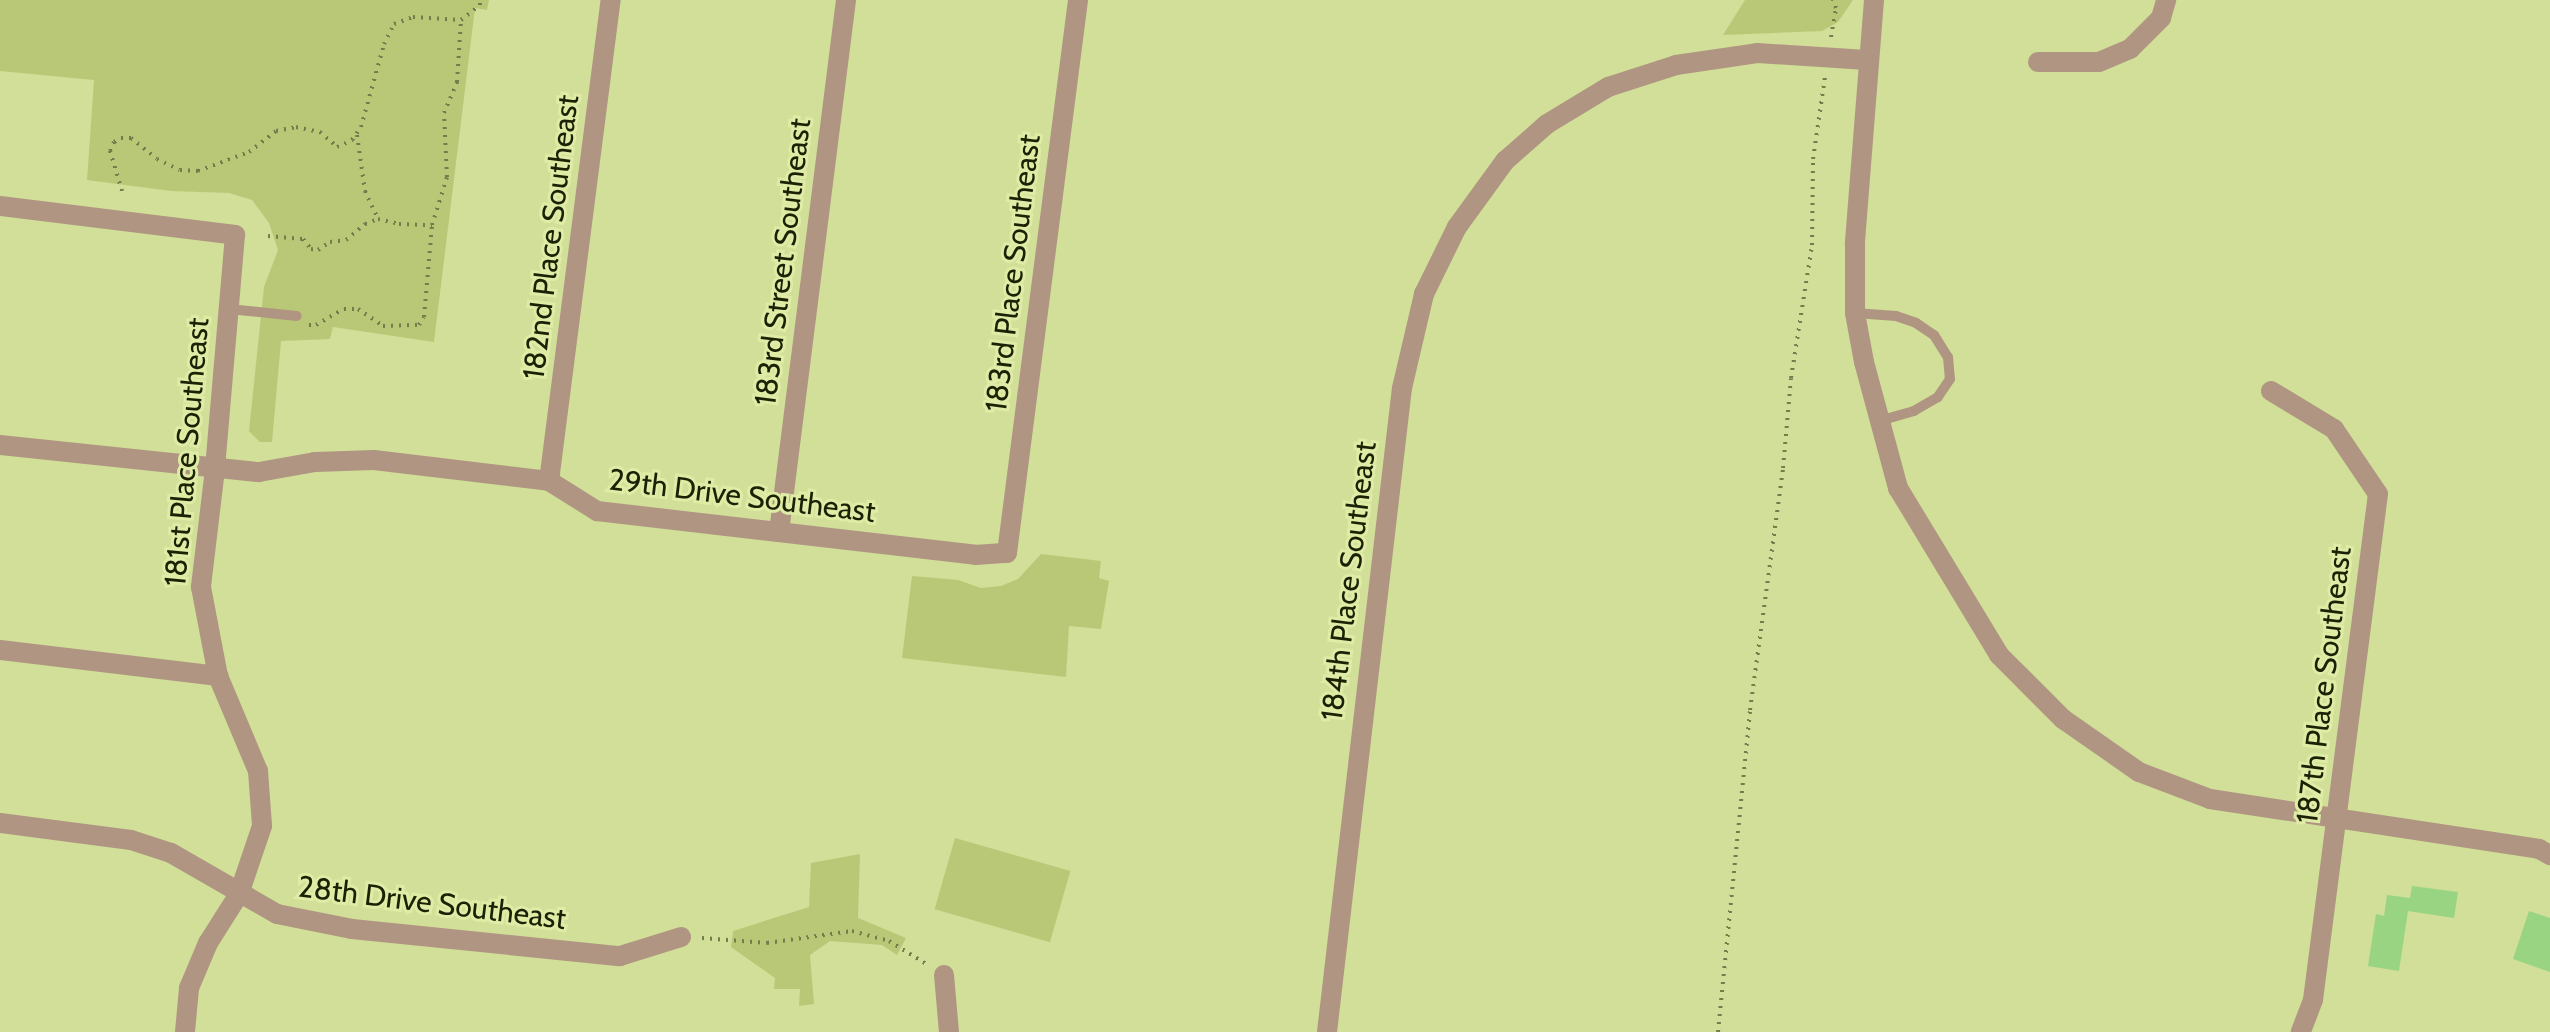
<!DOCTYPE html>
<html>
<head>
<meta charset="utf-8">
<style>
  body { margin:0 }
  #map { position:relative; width:2550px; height:1032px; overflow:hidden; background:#d1df98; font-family:Cabin,sans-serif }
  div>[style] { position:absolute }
  .green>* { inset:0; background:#b9c877; transform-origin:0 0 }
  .building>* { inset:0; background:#99d482 }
  .path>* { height:4px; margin-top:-2px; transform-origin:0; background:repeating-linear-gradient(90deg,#737c4b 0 2px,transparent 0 8px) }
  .lane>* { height:10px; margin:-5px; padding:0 5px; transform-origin:5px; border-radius:5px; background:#b09582 }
  .street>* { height:20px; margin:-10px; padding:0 10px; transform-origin:10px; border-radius:10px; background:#b09582 }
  span { translate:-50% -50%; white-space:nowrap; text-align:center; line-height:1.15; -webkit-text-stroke:6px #deeca5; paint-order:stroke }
  .street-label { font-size:30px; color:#1c2004 }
</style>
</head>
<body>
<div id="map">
  <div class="green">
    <div style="clip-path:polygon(0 0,489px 0,487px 10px,475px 8px,434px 342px,333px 327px,330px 339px,281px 341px,272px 442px,260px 442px,249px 431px,264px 287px,278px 250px,269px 223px,252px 200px,229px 193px,171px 191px,87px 180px,94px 80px,0 71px)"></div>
    <div style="clip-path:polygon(1745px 0,1853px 0,1838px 22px,1822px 31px,1723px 35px)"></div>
    <div style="clip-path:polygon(1041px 554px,1101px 561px,1099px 578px,1109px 581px,1101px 629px,1069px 626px,1066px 677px,902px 658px,912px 576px,958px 580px,981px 588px,1001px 586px,1018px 579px)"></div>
    <div style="left:955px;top:838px;width:120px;height:74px;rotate:16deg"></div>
    <div style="clip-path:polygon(860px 854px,858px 918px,906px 938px,897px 955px,882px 945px,830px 941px,810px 955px,814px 1004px,799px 1006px,800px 989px,774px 989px,775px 978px,731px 947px,733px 931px,809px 907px,811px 863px)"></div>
  </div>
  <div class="building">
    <div style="clip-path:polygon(2412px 886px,2458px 892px,2454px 918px,2408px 911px,2399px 971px,2368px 966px,2376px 914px,2384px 916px,2387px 895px,2410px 898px)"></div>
    <div style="clip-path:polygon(2529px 911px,2550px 918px,2550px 972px,2513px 959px)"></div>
  </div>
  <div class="path">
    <div style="left:1831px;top:37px;width:29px;rotate:-80deg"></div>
    <div style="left:1836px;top:8px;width:9px;rotate:-111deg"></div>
    <div style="left:357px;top:135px;width:57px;rotate:81.9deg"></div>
    <div style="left:365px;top:191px;width:31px;rotate:65deg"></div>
    <div style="left:378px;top:219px;width:22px;rotate:13deg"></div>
    <div style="left:399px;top:224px;width:33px;rotate:2deg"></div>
    <div style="left:122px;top:191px;width:42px;rotate:-106.7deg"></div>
    <div style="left:110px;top:151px;width:10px;rotate:-66deg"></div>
    <div style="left:114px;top:142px;width:8px;rotate:-30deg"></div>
    <div style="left:121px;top:138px;width:10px"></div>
    <div style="left:131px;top:138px;width:33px;rotate:39deg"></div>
    <div style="left:157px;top:159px;width:25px;rotate:26deg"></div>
    <div style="left:180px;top:170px;width:18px;rotate:3deg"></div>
    <div style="left:198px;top:171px;width:54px;rotate:-20.4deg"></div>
    <div style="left:249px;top:152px;width:34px;rotate:-38deg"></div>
    <div style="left:276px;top:131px;width:20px;rotate:-11deg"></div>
    <div style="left:296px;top:127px;width:25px;rotate:12deg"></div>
    <div style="left:320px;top:132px;width:23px;rotate:41deg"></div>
    <div style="left:337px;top:147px;width:17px;rotate:-25deg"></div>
    <div style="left:352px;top:140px;width:16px;rotate:-55deg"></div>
    <div style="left:361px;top:127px;width:86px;rotate:-74.5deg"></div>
    <div style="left:384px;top:44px;width:22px;rotate:-63deg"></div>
    <div style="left:394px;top:24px;width:20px;rotate:-20deg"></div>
    <div style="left:413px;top:17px;width:48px;rotate:3.6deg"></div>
    <div style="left:268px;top:236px;width:35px;rotate:5deg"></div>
    <div style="left:303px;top:239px;width:13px;rotate:51deg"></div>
    <div style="left:311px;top:249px;width:7px;rotate:8deg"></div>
    <div style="left:318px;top:250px;width:14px;rotate:-34deg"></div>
    <div style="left:330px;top:242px;width:16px;rotate:-7deg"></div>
    <div style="left:346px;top:240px;width:25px;rotate:-40deg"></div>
    <div style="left:365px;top:224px;width:14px;rotate:-21deg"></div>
    <div style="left:309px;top:325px;width:7px"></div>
    <div style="left:316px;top:325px;width:32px;rotate:-30deg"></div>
    <div style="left:344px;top:309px;width:14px"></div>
    <div style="left:358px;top:309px;width:30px;rotate:34deg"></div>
    <div style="left:383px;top:326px;width:36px;rotate:-2deg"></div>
    <div style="left:419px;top:325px;width:9px;rotate:-58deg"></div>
    <div style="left:424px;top:317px;width:92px;rotate:-85deg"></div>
    <div style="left:432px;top:225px;width:50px;rotate:-72.6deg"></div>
    <div style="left:447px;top:177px;width:64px;rotate:-92.7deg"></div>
    <div style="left:444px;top:113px;width:34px;rotate:-67deg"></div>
    <div style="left:457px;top:82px;width:62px;rotate:-86.3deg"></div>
    <div style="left:461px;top:20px;width:24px;rotate:-38deg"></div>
    <div style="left:480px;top:5px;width:5px;rotate:-90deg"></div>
    <div style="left:702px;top:938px;width:65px;rotate:4.4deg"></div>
    <div style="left:767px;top:943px;width:86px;rotate:-8deg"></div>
    <div style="left:852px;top:931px;width:38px;rotate:15deg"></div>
    <div style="left:889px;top:941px;width:46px;rotate:31.6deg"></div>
    <div style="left:1718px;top:1032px;width:324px;rotate:-84.3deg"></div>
    <div style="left:1750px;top:710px;width:244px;rotate:-82.2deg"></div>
    <div style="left:1783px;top:468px;width:90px;rotate:-84.9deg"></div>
    <div style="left:1791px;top:378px;width:135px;rotate:-81deg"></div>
    <div style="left:1812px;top:245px;width:86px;rotate:-89.3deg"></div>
    <div style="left:1813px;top:159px;width:83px;rotate:-81.7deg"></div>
  </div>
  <div class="lane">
    <div style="left:229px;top:309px;width:68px;rotate:5.9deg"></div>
    <div style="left:1855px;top:313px;width:41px;rotate:4.2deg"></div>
    <div style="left:1896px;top:316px;width:21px;rotate:19deg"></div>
    <div style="left:1916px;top:323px;width:22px;rotate:34deg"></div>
    <div style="left:1934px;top:335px;width:26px;rotate:58deg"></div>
    <div style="left:1948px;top:357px;width:22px;rotate:85deg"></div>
    <div style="left:1950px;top:379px;width:22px;rotate:124deg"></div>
    <div style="left:1938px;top:397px;width:28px;rotate:150deg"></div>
    <div style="left:1914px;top:411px;width:35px;rotate:164deg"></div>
  </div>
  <div class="street">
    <div style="left:1874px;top:0;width:245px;rotate:94.5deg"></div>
    <div style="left:1855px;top:244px;width:69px;rotate:90deg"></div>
    <div style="left:1855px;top:313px;width:50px;rotate:79.6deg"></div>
    <div style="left:1864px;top:362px;width:131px;rotate:74.9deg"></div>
    <div style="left:1898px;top:488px;width:195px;rotate:58.8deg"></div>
    <div style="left:1999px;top:655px;width:91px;rotate:45deg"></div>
    <div style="left:2063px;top:719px;width:93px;rotate:34.9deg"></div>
    <div style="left:2139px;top:772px;width:76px;rotate:20.8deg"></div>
    <div style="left:2210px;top:799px;width:333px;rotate:8.6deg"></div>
    <div style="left:2539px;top:849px;width:13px;rotate:29deg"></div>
    <div style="left:2038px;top:62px;width:61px"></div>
    <div style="left:2099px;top:62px;width:34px;rotate:-23deg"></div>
    <div style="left:2130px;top:49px;width:44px;rotate:-45deg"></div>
    <div style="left:2161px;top:18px;width:19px;rotate:-74deg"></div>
    <div style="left:0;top:206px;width:237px;rotate:7deg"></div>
    <div style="left:235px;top:235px;width:235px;rotate:94.9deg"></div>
    <div style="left:215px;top:469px;width:119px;rotate:96.8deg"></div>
    <div style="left:201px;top:587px;width:91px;rotate:79.2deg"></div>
    <div style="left:218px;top:676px;width:103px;rotate:67.2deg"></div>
    <div style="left:258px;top:771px;width:55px;rotate:85.8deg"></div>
    <div style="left:262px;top:826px;width:72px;rotate:108.7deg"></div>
    <div style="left:239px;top:894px;width:58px;rotate:122.3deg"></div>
    <div style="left:208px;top:943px;width:49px;rotate:112.9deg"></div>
    <div style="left:189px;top:988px;width:44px;rotate:95.2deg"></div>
    <div style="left:2271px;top:391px;width:74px;rotate:31.1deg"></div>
    <div style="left:2334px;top:429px;width:78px;rotate:55.9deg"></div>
    <div style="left:2378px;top:494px;width:510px;rotate:97.32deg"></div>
    <div style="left:2313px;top:1000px;width:34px;rotate:111deg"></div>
    <div style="left:0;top:445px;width:260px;rotate:6deg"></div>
    <div style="left:259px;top:472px;width:57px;rotate:-10.1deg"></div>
    <div style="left:315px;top:462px;width:59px;rotate:-1.9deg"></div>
    <div style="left:374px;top:460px;width:176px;rotate:6.8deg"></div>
    <div style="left:549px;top:481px;width:57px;rotate:32deg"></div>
    <div style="left:597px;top:511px;width:381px;rotate:6.6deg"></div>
    <div style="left:975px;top:555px;width:32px;rotate:-4deg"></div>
    <div style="left:1007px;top:553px;width:558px;rotate:-82.68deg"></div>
    <div style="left:549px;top:481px;width:485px;rotate:-82.7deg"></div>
    <div style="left:779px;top:532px;width:536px;rotate:-82.82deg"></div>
    <div style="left:0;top:650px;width:220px;rotate:6.8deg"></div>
    <div style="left:0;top:823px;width:132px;rotate:7.4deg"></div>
    <div style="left:131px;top:840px;width:42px;rotate:18deg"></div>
    <div style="left:171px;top:853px;width:122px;rotate:29.9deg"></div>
    <div style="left:277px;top:914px;width:76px;rotate:11.3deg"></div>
    <div style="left:352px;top:929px;width:269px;rotate:5.8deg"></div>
    <div style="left:620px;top:956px;width:64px;rotate:-17.3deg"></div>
    <div style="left:944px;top:975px;width:57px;rotate:85deg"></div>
    <div style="left:1327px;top:1032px;width:648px;rotate:-83.36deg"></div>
    <div style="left:1402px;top:388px;width:97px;rotate:-76.8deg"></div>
    <div style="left:1424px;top:294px;width:75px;rotate:-63.8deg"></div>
    <div style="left:1457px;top:227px;width:82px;rotate:-54deg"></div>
    <div style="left:1505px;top:161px;width:56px;rotate:-41.4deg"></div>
    <div style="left:1547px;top:124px;width:71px;rotate:-31.2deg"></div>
    <div style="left:1608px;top:87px;width:71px;rotate:-17.9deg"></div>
    <div style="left:1676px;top:65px;width:82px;rotate:-8.4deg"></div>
    <div style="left:1757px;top:53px;width:110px;rotate:3.6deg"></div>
  </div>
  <div class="street-label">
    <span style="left:551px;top:237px;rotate:-83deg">182nd Place Southeast</span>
    <span style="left:783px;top:262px;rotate:-83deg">183rd Street Southeast</span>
    <span style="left:1013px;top:273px;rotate:-83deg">183rd Place Southeast</span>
    <span style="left:187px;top:452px;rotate:-85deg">181st Place Southeast</span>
    <span style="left:742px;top:496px;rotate:7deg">29th Drive Southeast</span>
    <span style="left:1349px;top:581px;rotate:-83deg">184th Place Southeast</span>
    <span style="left:2324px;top:685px;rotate:-83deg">187th Place Southeast</span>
    <span style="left:432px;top:903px;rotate:7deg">28th Drive Southeast</span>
  </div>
</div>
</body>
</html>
